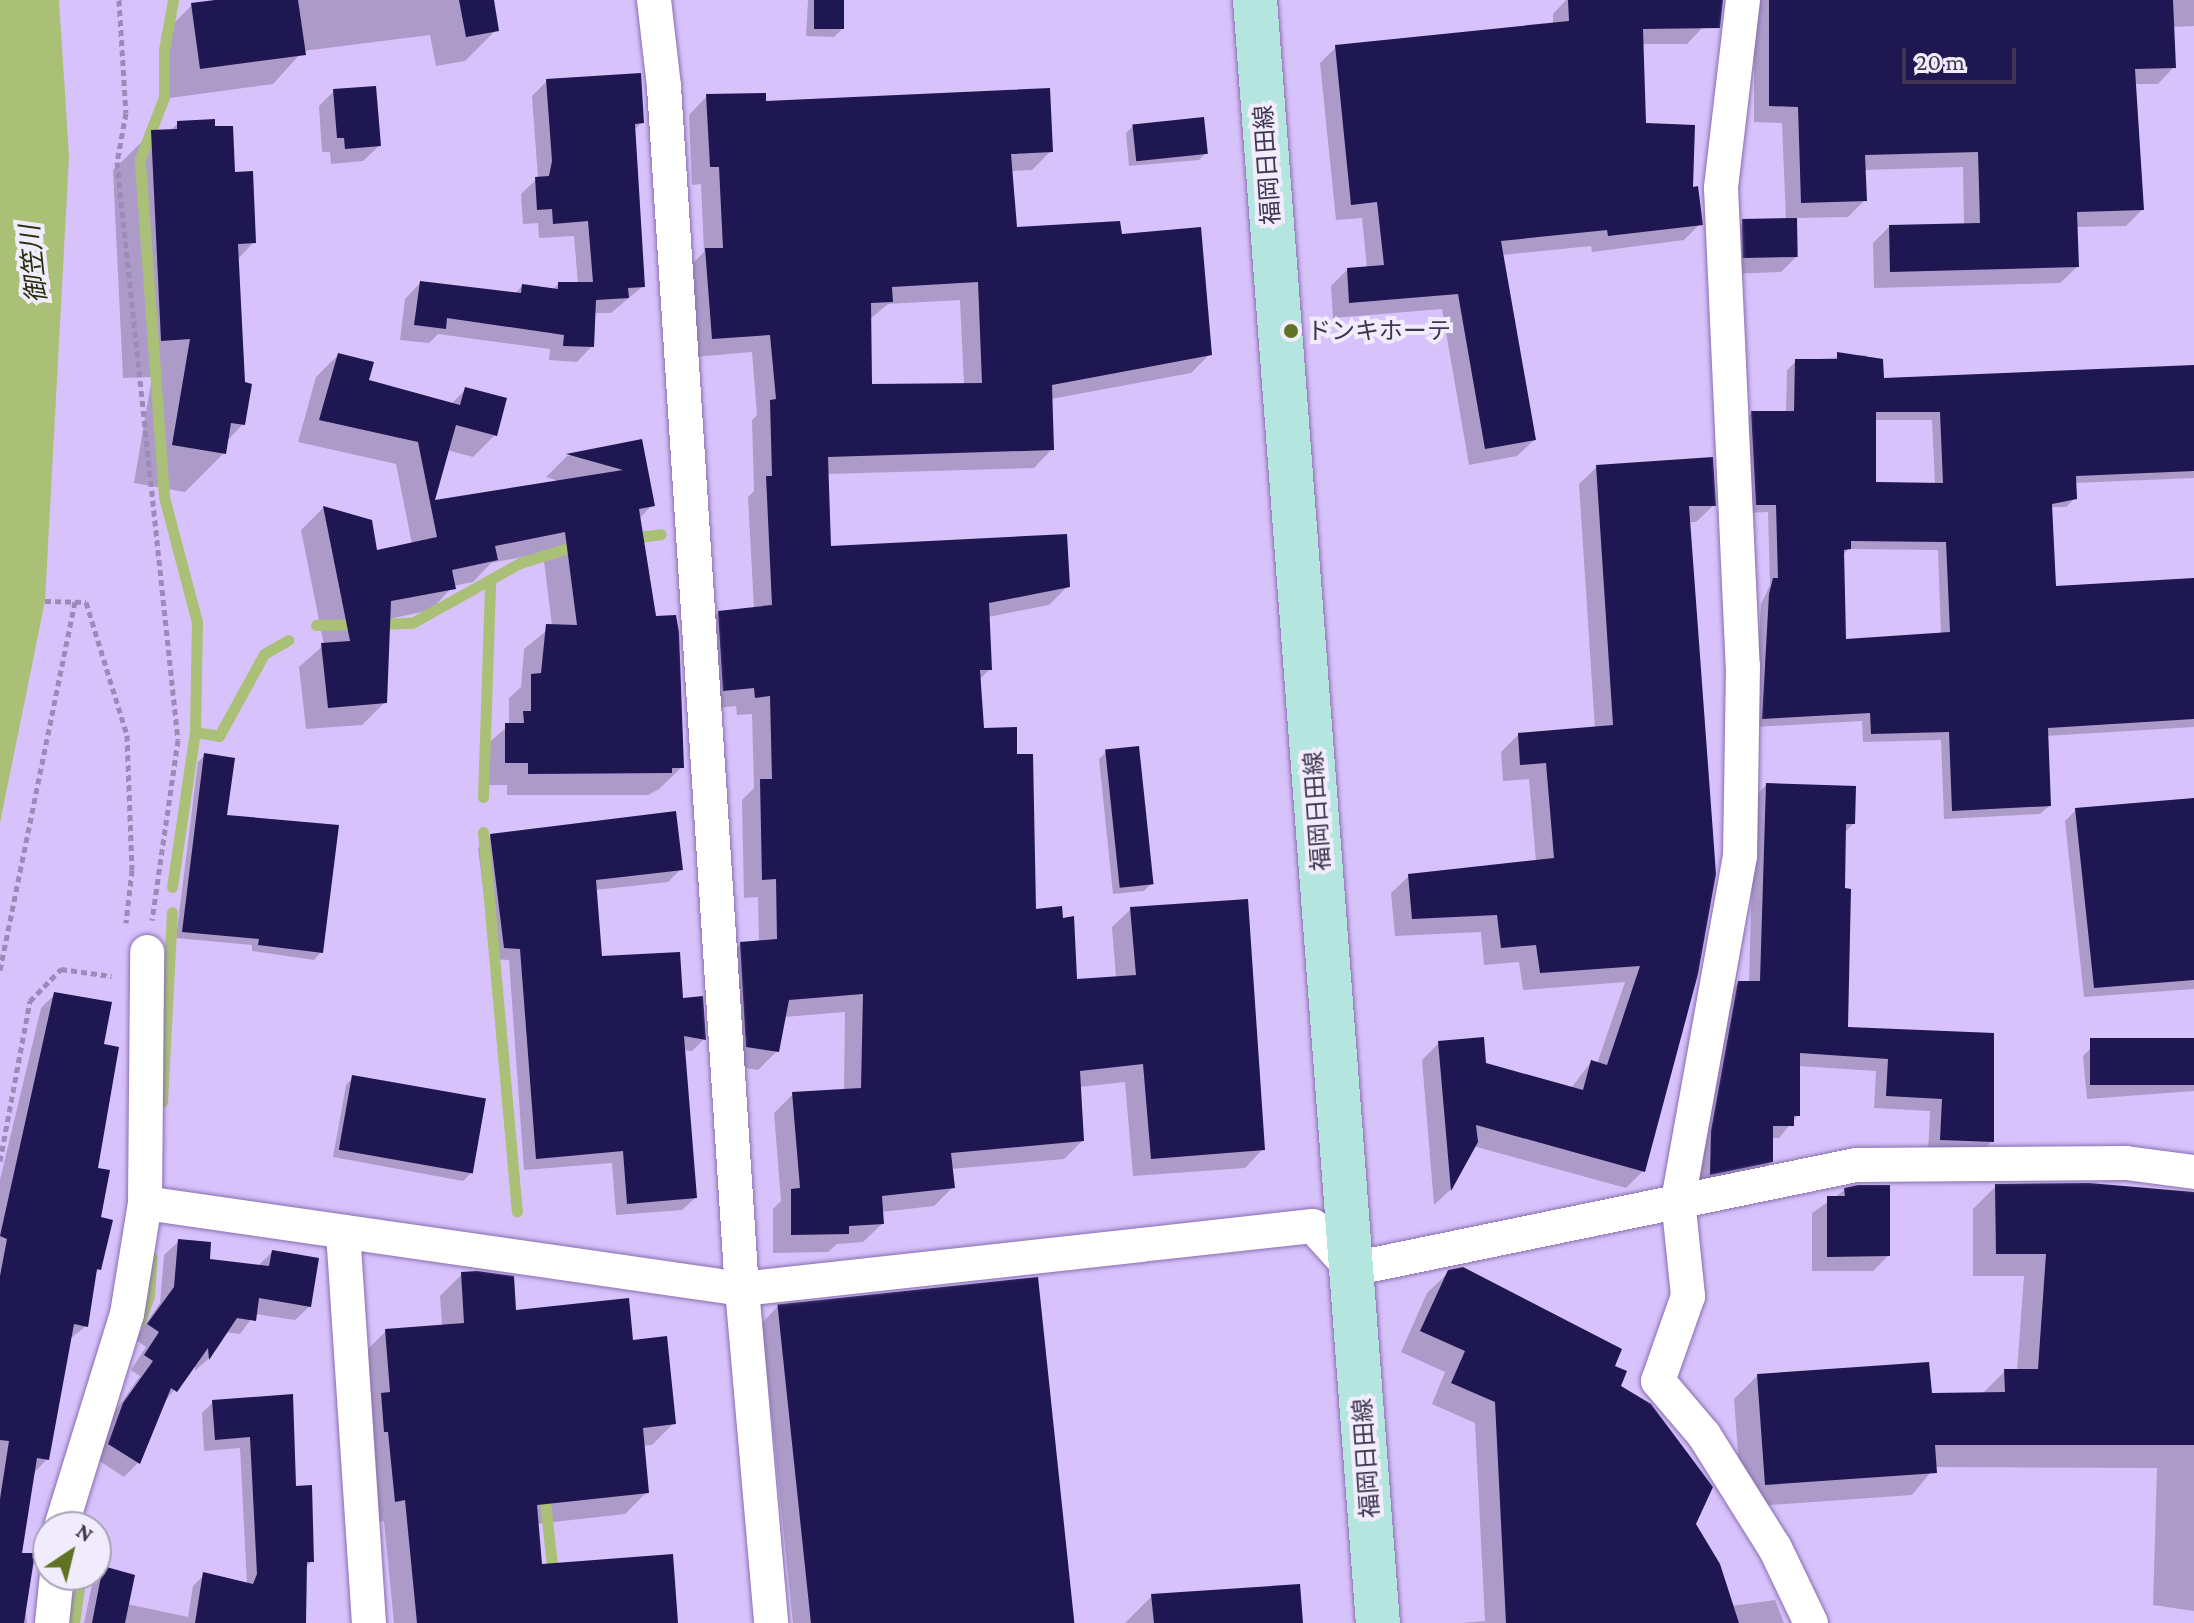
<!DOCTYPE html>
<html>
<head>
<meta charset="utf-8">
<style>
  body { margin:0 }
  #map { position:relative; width:2194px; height:1623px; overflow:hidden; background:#d8c2fb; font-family:"Crimson Pro","Noto Sans JP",serif }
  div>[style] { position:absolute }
  .water>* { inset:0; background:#aac076 }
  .shadow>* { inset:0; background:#0003 }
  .stream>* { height:11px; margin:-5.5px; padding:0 5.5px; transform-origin:5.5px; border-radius:5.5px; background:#aac076 }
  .building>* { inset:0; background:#1e1752; transform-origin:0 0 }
  .path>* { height:5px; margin-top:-2.5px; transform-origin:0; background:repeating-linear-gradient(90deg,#9c8ab8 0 6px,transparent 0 10px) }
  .roads { filter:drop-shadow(0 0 2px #886eaf) drop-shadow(0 0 2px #886eaf) }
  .street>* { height:34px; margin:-17px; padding:0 17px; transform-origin:17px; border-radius:17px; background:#fff }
  .secondary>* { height:44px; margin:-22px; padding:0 22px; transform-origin:22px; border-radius:22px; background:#b5e5df }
  .dots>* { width:22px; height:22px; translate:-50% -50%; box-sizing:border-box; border:4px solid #f1ecfb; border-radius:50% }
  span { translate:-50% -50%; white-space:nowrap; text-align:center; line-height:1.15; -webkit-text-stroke:8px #f1ecfb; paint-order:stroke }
  .street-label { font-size:24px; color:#3f3451 }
  .poi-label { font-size:24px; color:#3f3451 }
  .left { translate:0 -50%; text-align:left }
  .water-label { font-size:26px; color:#272f0f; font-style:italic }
  .north { position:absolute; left:32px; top:1511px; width:80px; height:80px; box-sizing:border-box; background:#f1ecfb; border:2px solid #aaa2b7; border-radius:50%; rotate:35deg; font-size:22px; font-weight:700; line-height:32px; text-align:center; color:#3f3451 }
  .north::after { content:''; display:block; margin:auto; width:28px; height:36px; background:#607322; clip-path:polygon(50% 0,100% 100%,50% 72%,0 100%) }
  .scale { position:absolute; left:1902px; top:48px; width:114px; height:36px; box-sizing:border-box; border:4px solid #3f3451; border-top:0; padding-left:10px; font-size:24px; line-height:28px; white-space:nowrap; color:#3f3451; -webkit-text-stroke:6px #f1ecfb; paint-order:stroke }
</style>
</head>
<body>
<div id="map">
  <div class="water">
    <div style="clip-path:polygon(0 0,59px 0,69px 157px,45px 601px,0 823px)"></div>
  </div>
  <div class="shadow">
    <div style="clip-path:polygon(230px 0,491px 0,495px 31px,465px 61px,436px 66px,430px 35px,303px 51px,273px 84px,170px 98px,161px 36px,192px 5px)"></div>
    <div style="clip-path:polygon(808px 0,842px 0,841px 30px,834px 37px,806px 36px)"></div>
    <div style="clip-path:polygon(1566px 0,1708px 0,1703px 27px,1687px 44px,1641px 44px,1644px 125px,1691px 189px,1700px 224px,1684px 240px,1592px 252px,1591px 246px,1502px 255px,1534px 440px,1517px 456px,1469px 465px,1442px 309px,1333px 318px,1331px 286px,1347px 270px,1367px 268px,1362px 218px,1336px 220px,1320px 63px,1336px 47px,1553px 25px,1553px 14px)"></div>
    <div style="clip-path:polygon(1743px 0,2194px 0,2194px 26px,2172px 27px,2174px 67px,2158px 84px,2134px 84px,2142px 210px,2126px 226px,2076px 227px,2077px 267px,2060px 283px,1874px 288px,1873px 243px,1889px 227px,1964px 225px,1963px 167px,1863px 170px,1865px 200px,1848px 217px,1795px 218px,1796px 257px,1781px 272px,1730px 274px,1728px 237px,1743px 222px,1786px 220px,1782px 123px,1754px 122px,1754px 36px)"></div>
    <div style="clip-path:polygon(547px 81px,642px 122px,633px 131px,643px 286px,611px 313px,594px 313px,592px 346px,577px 362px,549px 360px,550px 349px,438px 334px,429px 343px,400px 340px,405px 299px,420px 283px,515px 294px,522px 286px,552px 290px,558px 284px,578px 284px,574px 236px,539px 238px,538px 223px,523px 224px,521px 194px,538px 178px,532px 96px)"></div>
    <div style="clip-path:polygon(334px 91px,379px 146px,363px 161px,331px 164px,330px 152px,322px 152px,319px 106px)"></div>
    <div style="clip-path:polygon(evenodd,707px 96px,1051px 151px,1032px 170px,1010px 171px,1015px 229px,1120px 236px,1210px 354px,1191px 373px,1051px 399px,1052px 449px,1034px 468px,827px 474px,829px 548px,1068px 586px,1049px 605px,988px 617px,990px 669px,979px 680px,982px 730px,1015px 756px,1034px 911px,1076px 981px,1116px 978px,1112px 927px,1131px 909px,1263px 1149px,1245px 1168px,1133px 1176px,1125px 1082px,1079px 1087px,1082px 1141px,1064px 1159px,951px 1169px,953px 1187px,934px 1206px,881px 1212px,882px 1224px,863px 1242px,837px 1244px,828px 1252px,773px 1253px,773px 1209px,781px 1201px,774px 1113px,793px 1094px,844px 1091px,845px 1012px,784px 1017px,777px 1051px,758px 1070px,728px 1065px,722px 963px,741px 944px,759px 942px,758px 897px,744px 898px,742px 800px,754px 788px,752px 714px,737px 715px,736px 706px,705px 709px,700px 631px,719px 612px,754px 609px,748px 497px,754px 491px,752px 420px,757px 415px,752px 352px,694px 357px,687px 269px,704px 252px,701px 184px,692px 185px,689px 115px,707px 96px,960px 300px,964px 385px,870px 386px,869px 320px,888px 304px,960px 300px)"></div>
    <div style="clip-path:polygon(178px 123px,234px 175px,254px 242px,237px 260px,243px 424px,226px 442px,224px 453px,185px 492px,134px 483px,152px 377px,123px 378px,113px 170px,152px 132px,170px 131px)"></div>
    <div style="clip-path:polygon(1133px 126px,1206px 153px,1199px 160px,1129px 166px,1126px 133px)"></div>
    <div style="clip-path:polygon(338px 355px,367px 382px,450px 405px,466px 389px,495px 435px,473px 457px,447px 450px,432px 502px,562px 482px,546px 477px,567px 456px,640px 441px,652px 505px,639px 519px,682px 767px,659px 789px,648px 795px,507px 795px,507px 785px,483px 785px,484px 747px,509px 725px,509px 698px,521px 687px,524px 649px,552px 626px,543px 553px,491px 563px,473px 582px,453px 586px,431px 610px,389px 619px,385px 702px,362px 725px,306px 729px,299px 667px,324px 645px,301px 530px,323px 508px,370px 522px,376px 552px,412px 544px,396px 464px,298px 442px,316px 377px)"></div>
    <div style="clip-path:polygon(evenodd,1866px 355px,1882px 380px,2194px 367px,2194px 478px,2074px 483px,2075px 498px,2066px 507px,2050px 507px,2054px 588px,2194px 580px,2194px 727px,2046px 736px,2049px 806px,2040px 814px,1944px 819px,1941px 740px,1863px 742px,1862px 721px,1754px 727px,1761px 604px,1770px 585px,1768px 512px,1748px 513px,1743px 421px,1752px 413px,1786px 413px,1787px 370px,1796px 361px,1866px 355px,1874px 420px,1932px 420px,1935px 484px,1874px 484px,1874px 420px,1866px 355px,1848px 549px,1938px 550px,1941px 635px,1844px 641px,1842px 556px,1848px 549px)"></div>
    <div style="clip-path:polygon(1597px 467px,1714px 505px,1696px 522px,1688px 522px,1643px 1171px,1626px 1188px,1473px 1146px,1450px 1190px,1434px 1205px,1422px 1060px,1439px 1043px,1484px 1065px,1571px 1088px,1591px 1062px,1597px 1064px,1625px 982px,1523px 990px,1519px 962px,1484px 965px,1481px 932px,1395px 936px,1391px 893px,1409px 876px,1536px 862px,1529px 779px,1503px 781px,1501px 752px,1518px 735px,1595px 729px,1579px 484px)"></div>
    <div style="clip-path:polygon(1106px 752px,1151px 884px,1144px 891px,1113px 894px,1099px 759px)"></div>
    <div style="clip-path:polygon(205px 755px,224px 817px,321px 952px,314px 960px,252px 951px,252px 945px,176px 938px,198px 762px)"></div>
    <div style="clip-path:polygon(1766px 785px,1853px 824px,1844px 833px,1846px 1029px,1992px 1035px,1992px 1141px,1979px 1154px,1928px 1152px,1930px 1111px,1874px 1108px,1876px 1071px,1798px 1066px,1798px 1115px,1779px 1138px,1771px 1138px,1771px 1161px,1758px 1174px,1698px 1186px,1699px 1145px,1726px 996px,1738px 983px,1749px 983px,1754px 798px)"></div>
    <div style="clip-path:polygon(2194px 800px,2194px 989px,2084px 997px,2065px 821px,2076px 810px)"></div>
    <div style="clip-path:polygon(491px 836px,681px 869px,668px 882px,595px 890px,600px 958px,704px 1039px,692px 1051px,683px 1050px,695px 1198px,682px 1210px,616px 1215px,612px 1163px,524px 1170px,509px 960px,492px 959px,478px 848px)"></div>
    <div style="clip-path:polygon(55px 994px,102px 1045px,96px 1170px,99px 1269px,94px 1275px,86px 1326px,70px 1339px,47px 1459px,33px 1474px,20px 1555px,27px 1623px,0 1623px,0 1180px,41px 1008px)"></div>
    <div style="clip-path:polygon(2194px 1040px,2194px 1091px,2087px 1099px,2083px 1056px,2090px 1049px)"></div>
    <div style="clip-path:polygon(353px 1078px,471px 1173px,463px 1181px,333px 1157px,346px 1085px)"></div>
    <div style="clip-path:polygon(1996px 1186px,2194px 1192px,2194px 1611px,2153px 1605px,2157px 1468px,1935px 1467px,1912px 1495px,1742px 1507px,1734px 1399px,1757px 1376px,1930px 1395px,1982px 1394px,2005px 1371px,2017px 1371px,2024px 1276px,1973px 1276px,1973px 1209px)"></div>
    <div style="clip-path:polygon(1845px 1190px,1888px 1256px,1873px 1271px,1812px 1271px,1812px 1213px)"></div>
    <div style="clip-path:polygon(179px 1241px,208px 1261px,258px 1266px,272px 1252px,310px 1306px,295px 1320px,255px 1314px,240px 1334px,225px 1332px,208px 1359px,195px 1371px,195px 1364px,162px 1405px,138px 1463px,124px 1477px,95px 1458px,109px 1420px,140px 1376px,131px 1370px,146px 1347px,135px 1339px,160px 1303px,164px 1255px)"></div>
    <div style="clip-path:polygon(1449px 1272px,1612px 1367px,1731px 1606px,1775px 1600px,1784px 1623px,1462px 1623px,1485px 1621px,1475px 1423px,1432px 1404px,1445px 1372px,1401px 1352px,1427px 1293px)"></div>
    <div style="clip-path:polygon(462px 1274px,514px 1312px,631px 1342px,674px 1423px,652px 1445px,643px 1446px,647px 1492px,625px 1514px,536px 1524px,541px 1566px,676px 1623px,394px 1623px,384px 1521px,373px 1523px,364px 1353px,386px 1331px,442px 1326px,440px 1296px)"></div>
    <div style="clip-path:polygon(777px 1307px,1072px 1623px,793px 1623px,762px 1323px)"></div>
    <div style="clip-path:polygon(291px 1396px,294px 1488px,312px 1561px,305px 1568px,304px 1623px,315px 1623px,84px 1623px,93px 1580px,104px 1569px,127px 1604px,188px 1617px,193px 1586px,204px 1575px,247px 1584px,240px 1448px,204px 1451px,202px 1413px,213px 1402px)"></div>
    <div style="clip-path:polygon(1152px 1596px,1301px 1623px,1125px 1623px)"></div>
  </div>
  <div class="stream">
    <div style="left:630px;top:538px;width:31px;rotate:-7deg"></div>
    <div style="left:377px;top:624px;width:35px;rotate:-2deg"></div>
    <div style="left:412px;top:623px;width:124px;rotate:-29.1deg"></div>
    <div style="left:520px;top:563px;width:64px;rotate:-17.3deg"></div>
    <div style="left:316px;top:625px;width:44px;rotate:-1.3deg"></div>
    <div style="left:195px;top:732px;width:24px;rotate:9deg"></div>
    <div style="left:219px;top:736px;width:94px;rotate:-61.2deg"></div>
    <div style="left:264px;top:654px;width:28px;rotate:-30deg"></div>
    <div style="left:483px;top:797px;width:216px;rotate:-88.1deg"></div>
    <div style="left:483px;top:832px;width:381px;rotate:84.9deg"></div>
    <div style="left:172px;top:887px;width:157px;rotate:-81.6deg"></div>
    <div style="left:195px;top:732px;width:110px;rotate:-89deg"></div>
    <div style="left:197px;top:622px;width:129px;rotate:-104.8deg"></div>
    <div style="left:164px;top:497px;width:339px;rotate:-94.1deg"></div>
    <div style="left:140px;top:159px;width:66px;rotate:-68.8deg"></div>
    <div style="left:164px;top:97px;width:47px;rotate:-90deg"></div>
    <div style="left:164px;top:50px;width:51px;rotate:-79.8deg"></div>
    <div style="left:162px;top:1102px;width:190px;rotate:-87deg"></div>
    <div style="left:140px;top:1322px;width:28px;rotate:-71deg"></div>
    <div style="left:149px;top:1296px;width:39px;rotate:-86deg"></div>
    <div style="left:544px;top:1492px;width:83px;rotate:83.8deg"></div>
    <div style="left:74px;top:1623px;width:49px;rotate:-81.7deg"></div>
  </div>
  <div class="building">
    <div style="clip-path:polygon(215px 0,298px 0,306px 55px,200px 69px,191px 3px)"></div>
    <div style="clip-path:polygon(459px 0,494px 0,499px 31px,466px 37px)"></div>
    <div style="left:814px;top:0;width:30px;height:29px"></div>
    <div style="clip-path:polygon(1568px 0,1723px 0,1720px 28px,1643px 29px,1646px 123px,1695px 125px,1693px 187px,1698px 186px,1703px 225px,1608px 236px,1607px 230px,1501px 241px,1536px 440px,1485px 449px,1458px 294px,1349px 303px,1347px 268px,1384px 265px,1377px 202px,1351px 205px,1335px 45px,1569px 21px)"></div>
    <div style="clip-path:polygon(1769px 0,2173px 0,2176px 68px,2135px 69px,2144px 210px,2077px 212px,2079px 267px,1890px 272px,1889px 225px,1980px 223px,1978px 152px,1865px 155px,1867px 201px,1801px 203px,1798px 107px,1769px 106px)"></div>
    <div style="clip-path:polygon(641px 73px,644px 123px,635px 124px,645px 287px,628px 288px,629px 298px,596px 300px,594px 347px,563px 346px,564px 335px,447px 318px,446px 329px,414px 325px,420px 281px,521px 293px,522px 284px,558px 289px,558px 282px,593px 282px,588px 221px,553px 224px,552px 209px,537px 210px,535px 177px,549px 176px,552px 161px,546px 79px)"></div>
    <div style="clip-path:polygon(376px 86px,381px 146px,345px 149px,344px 138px,337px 138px,333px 89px)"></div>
    <div style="clip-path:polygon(evenodd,1050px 88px,1053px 152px,1011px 154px,1017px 227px,1120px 221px,1122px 234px,1201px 227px,1212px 355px,1052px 385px,1054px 450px,828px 457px,831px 546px,1067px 534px,1070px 587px,989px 603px,992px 670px,980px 670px,984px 728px,1017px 727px,1017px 754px,1033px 754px,1036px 909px,1062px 906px,1063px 918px,1074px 916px,1077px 979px,1136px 975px,1130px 907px,1248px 899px,1265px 1150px,1151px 1159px,1143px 1064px,1080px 1071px,1084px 1141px,951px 1153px,955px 1188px,882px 1196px,884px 1224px,849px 1226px,849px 1234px,791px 1235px,791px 1189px,800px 1188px,792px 1092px,861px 1088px,863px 994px,789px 1000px,779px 1052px,746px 1047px,740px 942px,777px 939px,776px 879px,762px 880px,760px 779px,772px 779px,770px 696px,755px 698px,754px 688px,723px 691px,718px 611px,772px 605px,766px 476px,772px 476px,770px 400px,776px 399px,770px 335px,712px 339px,705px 248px,723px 248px,719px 167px,710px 167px,706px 94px,766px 93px,766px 101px,1050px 88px,978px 282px,982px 383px,872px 384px,871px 303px,893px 302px,892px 287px,978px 282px)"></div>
    <div style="left:1204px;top:117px;width:37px;height:72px;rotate:84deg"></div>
    <div style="clip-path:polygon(215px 119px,215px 126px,233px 126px,235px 172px,253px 171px,256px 243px,238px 244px,245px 382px,252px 384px,245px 425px,231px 423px,226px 454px,172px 445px,190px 339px,161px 341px,151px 130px,177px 129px,177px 121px)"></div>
    <div style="left:1797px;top:218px;width:39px;height:55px;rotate:89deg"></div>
    <div style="clip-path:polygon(evenodd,1837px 352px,1883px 359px,1884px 378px,2194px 365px,2194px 471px,2076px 476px,2077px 499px,2052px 504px,2056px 586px,2194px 578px,2194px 719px,2048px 728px,2051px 806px,1952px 811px,1949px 732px,1871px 734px,1870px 713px,1762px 719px,1769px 594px,1773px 578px,1778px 578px,1776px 505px,1756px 505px,1751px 411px,1794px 411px,1795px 359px,1837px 359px,1837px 352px,1876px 412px,1940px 412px,1943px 483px,1876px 482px,1876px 412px,1837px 352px,1851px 541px,1946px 542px,1950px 632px,1846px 639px,1844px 550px,1851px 549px,1851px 541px)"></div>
    <div style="clip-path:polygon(338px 353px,374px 362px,369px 380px,460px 405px,465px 387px,507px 398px,497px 436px,456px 425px,435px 500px,623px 470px,566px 454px,642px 439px,655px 506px,639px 509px,656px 616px,676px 615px,679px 632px,684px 768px,672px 768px,672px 773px,528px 774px,528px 763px,505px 763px,505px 723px,524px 723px,523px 711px,531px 711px,531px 674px,541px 673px,546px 624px,577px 625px,565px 532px,495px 546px,498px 560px,452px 570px,456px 589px,391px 601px,387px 703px,328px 708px,321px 643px,350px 641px,323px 506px,372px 520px,377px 550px,437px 537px,418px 442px,319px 420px)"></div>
    <div style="clip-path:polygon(1713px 457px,1716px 506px,1689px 506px,1716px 874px,1698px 974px,1645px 1172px,1476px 1125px,1478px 1142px,1451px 1191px,1438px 1041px,1484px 1037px,1486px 1063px,1583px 1090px,1591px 1060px,1607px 1065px,1640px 966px,1540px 973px,1536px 945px,1501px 948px,1497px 915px,1412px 919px,1408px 874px,1554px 858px,1546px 763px,1520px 765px,1518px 733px,1613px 725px,1596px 465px)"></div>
    <div style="left:1139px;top:746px;width:139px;height:34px;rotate:84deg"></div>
    <div style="clip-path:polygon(204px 753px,235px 758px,227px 815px,339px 825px,323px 953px,258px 945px,259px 939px,182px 932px)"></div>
    <div style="clip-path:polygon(1766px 783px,1856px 786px,1855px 824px,1846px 824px,1845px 888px,1851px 889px,1848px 1027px,1994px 1033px,1994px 1142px,1940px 1140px,1942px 1099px,1886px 1096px,1888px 1059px,1800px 1053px,1800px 1116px,1794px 1116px,1794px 1126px,1773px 1126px,1773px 1162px,1710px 1175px,1711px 1131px,1738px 981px,1760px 981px)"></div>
    <div style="clip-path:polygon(2194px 798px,2194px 980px,2094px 988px,2075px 808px)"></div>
    <div style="clip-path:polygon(676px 811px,683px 870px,596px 880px,602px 956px,680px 952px,683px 998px,703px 996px,706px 1040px,684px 1036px,697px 1198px,627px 1204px,623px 1151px,536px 1159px,520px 949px,504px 948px,490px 834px)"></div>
    <div style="clip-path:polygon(54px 992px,112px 1002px,104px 1044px,119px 1047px,98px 1168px,110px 1170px,101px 1217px,113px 1220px,101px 1270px,97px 1269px,88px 1327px,74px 1324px,49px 1460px,37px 1458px,22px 1553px,35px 1553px,24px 1623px,0 1623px,0 1499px,9px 1441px,0 1440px,0 1276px,7px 1239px,0 1236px)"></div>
    <div style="left:2194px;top:1038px;width:47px;height:104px;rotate:90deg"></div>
    <div style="left:352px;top:1075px;width:136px;height:76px;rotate:10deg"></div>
    <div style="clip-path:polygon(2089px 1183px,2194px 1192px,2194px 1445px,1935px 1445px,1937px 1473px,1765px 1485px,1757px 1374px,1929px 1362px,1932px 1393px,2005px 1392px,2004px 1369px,2038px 1369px,2046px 1254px,1996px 1254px,1995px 1184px)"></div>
    <div style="clip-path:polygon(1890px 1185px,1890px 1256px,1827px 1257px,1827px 1196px,1845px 1196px,1844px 1188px,1858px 1185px)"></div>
    <div style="clip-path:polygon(178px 1239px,211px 1242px,210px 1259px,269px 1266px,272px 1250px,319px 1258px,311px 1307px,259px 1298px,256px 1321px,237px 1318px,209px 1360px,208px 1348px,177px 1392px,171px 1388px,140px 1464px,108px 1444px,123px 1403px,153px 1361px,144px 1355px,159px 1332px,147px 1324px,174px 1287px)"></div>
    <div style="clip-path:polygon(1463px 1267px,1622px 1349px,1615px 1366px,1627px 1371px,1621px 1386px,1651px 1404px,1713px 1487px,1696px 1524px,1720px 1564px,1739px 1623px,1506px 1623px,1495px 1402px,1451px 1383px,1465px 1351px,1420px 1331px,1448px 1270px)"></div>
    <div style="clip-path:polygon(477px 1271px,514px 1276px,516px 1310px,629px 1298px,633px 1340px,667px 1336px,676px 1424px,643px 1428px,649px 1493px,537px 1505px,542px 1564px,673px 1554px,678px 1623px,417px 1623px,405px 1500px,395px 1502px,388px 1432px,384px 1432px,381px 1393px,390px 1392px,385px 1329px,464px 1323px,461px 1272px)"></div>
    <div style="left:1038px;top:1277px;width:348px;height:262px;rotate:84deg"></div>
    <div style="clip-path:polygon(293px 1394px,296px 1486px,312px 1485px,314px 1562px,307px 1562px,306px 1623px,195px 1623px,203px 1572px,253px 1584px,257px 1574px,250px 1437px,215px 1440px,212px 1400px)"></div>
    <div style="clip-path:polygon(103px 1566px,135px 1575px,125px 1623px,92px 1623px)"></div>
    <div style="clip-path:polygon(1300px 1584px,1303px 1623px,1154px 1623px,1151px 1594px)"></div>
  </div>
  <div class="path">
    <div style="left:119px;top:0;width:113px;rotate:86.5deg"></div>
    <div style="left:126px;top:113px;width:50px;rotate:100.4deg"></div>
    <div style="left:117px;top:162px;width:581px;rotate:83.98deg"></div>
    <div style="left:178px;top:740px;width:182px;rotate:98.2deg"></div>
    <div style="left:45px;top:601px;width:41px;rotate:1.4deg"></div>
    <div style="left:86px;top:602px;width:139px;rotate:72.9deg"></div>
    <div style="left:127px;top:735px;width:135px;rotate:87.9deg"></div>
    <div style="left:132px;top:870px;width:53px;rotate:96.5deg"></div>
    <div style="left:0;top:970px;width:376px;rotate:-78.5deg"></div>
    <div style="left:0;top:1161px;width:163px;rotate:-79.4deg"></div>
    <div style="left:30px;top:1001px;width:45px;rotate:-45.9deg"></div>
    <div style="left:61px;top:969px;width:51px;rotate:7.8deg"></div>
  </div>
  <div class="roads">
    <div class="street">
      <div style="left:654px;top:0;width:88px;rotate:83.4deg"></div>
      <div style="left:664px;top:87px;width:1205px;rotate:86.29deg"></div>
      <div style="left:742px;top:1289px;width:335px;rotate:85deg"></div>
      <div style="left:1743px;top:0;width:189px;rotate:96.7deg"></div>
      <div style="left:1721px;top:188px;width:479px;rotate:87.4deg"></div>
      <div style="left:1743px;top:666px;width:190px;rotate:90.9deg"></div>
      <div style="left:1740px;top:856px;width:349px;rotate:100.2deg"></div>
      <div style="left:1678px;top:1199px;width:98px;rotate:84.1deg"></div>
      <div style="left:1688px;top:1296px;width:90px;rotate:109.4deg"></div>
      <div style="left:1658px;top:1381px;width:71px;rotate:49.6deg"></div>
      <div style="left:1704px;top:1435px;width:133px;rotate:57.9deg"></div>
      <div style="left:1775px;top:1548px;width:83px;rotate:64.4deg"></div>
      <div style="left:145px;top:1203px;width:603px;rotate:8.2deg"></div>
      <div style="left:742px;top:1289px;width:574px;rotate:-6.3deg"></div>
      <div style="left:1313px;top:1226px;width:58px;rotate:47.8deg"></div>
      <div style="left:1352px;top:1269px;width:515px;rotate:-11.66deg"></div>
      <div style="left:1856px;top:1165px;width:270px;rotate:-0.4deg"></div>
      <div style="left:2126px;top:1163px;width:69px;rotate:7.5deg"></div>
      <div style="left:343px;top:1232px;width:392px;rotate:86.2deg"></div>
      <div style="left:61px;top:1527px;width:223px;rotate:-72.8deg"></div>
      <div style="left:127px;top:1314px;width:112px;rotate:-80.8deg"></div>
      <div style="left:145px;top:1203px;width:251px;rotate:-89.5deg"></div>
      <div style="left:52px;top:1623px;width:48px;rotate:-84.1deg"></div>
    </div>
    <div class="secondary">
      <div style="left:1255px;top:0;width:1628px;rotate:85.67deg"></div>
    </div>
  </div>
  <div class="dots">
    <div style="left:1291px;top:331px;background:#607322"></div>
  </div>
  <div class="street-label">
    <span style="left:1267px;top:165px;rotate:-94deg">福岡日田線</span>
    <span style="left:1317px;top:811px;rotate:-94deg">福岡日田線</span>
    <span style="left:1366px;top:1458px;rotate:-94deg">福岡日田線</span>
  </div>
  <div class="poi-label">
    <span class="left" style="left:1307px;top:331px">ドンキホーテ</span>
  </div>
  <div class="water-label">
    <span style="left:34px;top:264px;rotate:-96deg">御笠川</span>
  </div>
  <div class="north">N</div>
  <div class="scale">20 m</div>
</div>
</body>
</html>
